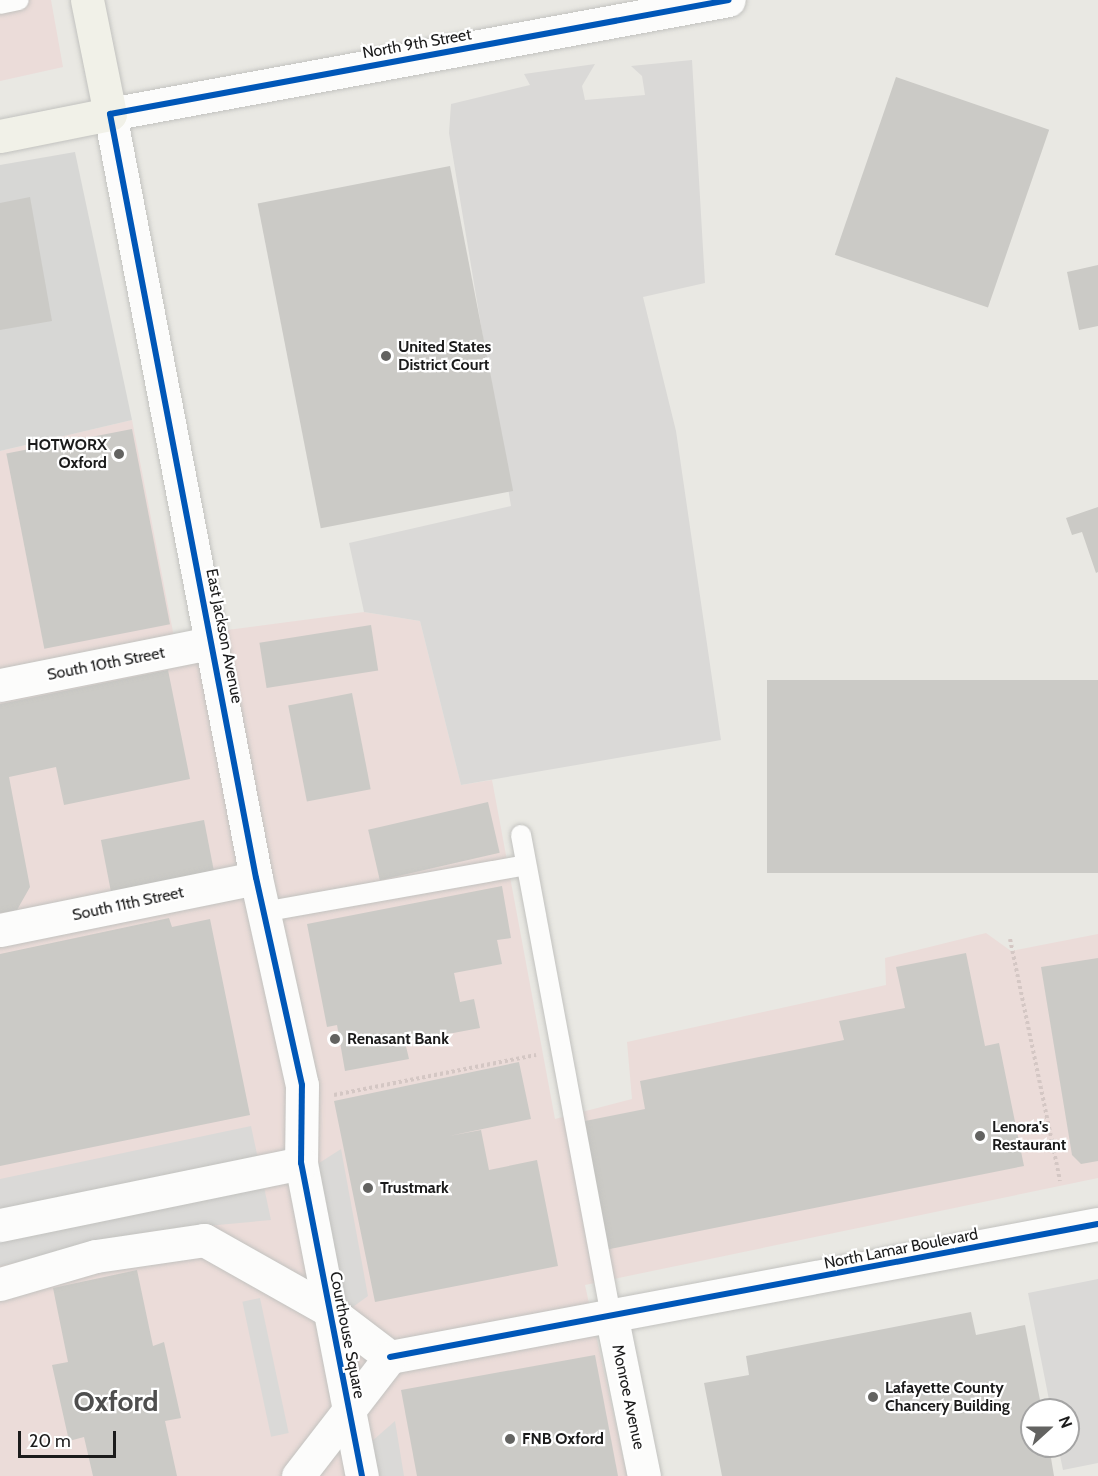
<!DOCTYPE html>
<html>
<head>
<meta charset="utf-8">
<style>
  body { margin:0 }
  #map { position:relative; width:1098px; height:1476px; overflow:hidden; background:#e9e8e3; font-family:Cabin,sans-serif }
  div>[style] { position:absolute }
  .commercial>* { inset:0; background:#ebdcd9 }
  .religious>* { inset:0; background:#d7d7d5 }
  .parking>* { inset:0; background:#dad9d7; transform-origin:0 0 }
  .building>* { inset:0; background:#cbcac6; transform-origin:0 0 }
  .path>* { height:4px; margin-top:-2px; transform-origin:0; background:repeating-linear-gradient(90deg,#d4c7c4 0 3px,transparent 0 6px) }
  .roads { filter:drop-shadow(0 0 2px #c2c2bf) drop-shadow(0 0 2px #c2c2bf) }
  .service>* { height:20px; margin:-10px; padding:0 10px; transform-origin:10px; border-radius:10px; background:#fcfcfb }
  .minor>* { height:33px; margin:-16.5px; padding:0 16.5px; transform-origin:16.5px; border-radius:16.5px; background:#fcfcfb }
  .tertiary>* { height:33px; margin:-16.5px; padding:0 16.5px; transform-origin:16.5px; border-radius:16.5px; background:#fcfcfb }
  .secondary>* { height:33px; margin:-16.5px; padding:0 16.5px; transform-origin:16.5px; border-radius:16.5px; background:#f1f1e8 }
  .cycleway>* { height:6px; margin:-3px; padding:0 3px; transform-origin:3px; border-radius:3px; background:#0057b8 }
  .dots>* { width:16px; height:16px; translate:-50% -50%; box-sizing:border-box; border:3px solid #fff; border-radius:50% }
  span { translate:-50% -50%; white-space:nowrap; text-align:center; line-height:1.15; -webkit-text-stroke:4.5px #fff; paint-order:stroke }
  .street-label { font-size:16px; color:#1b1b1b }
  .poi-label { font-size:16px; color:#1b1b1b; font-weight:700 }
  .left { translate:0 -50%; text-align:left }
  .right { translate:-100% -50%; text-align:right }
  .town-label { font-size:28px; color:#4e4e4e; font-weight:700 }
  .north { position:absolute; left:1020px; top:1398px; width:60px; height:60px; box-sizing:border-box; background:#fff; border:2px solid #a4a4a4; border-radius:50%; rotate:69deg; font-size:16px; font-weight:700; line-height:24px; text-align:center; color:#1b1b1b }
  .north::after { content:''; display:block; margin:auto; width:21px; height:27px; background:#636361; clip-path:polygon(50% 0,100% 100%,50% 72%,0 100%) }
  .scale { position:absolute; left:18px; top:1431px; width:98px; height:27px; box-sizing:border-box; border:3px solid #1b1b1b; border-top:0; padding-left:8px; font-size:18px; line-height:21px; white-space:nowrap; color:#1b1b1b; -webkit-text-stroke:4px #fff; paint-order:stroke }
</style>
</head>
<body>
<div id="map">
  <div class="commercial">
    <div style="clip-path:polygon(0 0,51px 0,63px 67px,0 81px)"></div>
    <div style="clip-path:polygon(132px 420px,174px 637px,364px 612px,420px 621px,461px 785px,492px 780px,555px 1119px,632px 1099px,627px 1042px,886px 985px,885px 958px,986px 933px,1011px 951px,1098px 934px,1098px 1178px,585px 1285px,627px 1476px,0 1476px,0 451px)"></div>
  </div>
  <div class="religious">
    <div style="clip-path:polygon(75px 152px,132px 420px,0 451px,0 165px)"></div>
  </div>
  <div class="parking">
    <div style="clip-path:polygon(692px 60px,705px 283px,643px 297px,676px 431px,721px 740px,461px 785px,420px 621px,364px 612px,349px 543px,511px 506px,449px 133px,451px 104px,530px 85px,524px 74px,595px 64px,582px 86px,585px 100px,645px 95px,642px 76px,631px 66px)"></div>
    <div style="clip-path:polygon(251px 1126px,271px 1220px,152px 1231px,0 1266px,0 1179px)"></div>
    <div style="clip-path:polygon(341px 1149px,368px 1296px,346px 1312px,316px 1165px)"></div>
    <div style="clip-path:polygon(1098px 1279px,1098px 1463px,1063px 1470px,1058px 1446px,1068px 1446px,1068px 1410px,1051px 1410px,1028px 1293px)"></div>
    <div style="left:260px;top:1298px;width:138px;height:18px;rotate:78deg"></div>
    <div style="clip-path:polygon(395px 1421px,404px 1476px,378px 1476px,371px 1442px)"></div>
  </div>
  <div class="building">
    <div style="left:896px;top:77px;width:162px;height:188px;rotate:19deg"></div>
    <div style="left:450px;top:166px;width:331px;height:196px;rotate:79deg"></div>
    <div style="clip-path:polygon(30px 197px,52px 321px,0 330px,0 203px)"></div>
    <div style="clip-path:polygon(1098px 265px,1098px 326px,1079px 330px,1067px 272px)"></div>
    <div style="left:132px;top:429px;width:199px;height:128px;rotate:79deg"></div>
    <div style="clip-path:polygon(1098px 507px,1098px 572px,1096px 573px,1082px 532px,1072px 535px,1066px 518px)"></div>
    <div style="left:371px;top:625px;width:46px;height:113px;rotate:81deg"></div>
    <div style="clip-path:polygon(168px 670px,190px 779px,64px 805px,56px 767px,9px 777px,30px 887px,17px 910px,0 913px,0 704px)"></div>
    <div style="left:1098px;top:680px;width:193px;height:331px;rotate:90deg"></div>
    <div style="left:352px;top:693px;width:98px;height:65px;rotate:79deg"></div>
    <div style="left:488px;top:802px;width:52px;height:123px;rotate:77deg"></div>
    <div style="left:204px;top:820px;width:54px;height:105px;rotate:79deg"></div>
    <div style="clip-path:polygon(502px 886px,511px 938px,497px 940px,502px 964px,454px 973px,460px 1002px,474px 999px,480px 1028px,405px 1042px,409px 1059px,345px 1071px,337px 1025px,327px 1027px,307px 924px)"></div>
    <div style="clip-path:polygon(169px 918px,172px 927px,210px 919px,250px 1115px,0 1166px,0 954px)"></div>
    <div style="clip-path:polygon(966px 953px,985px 1046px,999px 1043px,1024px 1166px,605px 1250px,580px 1122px,645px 1109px,640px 1081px,844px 1040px,839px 1021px,905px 1008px,896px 967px)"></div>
    <div style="clip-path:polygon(1098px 958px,1098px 1161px,1081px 1164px,1072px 1155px,1041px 967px)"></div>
    <div style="clip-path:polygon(519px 1062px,531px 1119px,449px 1136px,481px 1130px,489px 1170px,537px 1160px,558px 1266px,375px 1302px,334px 1101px)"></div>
    <div style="clip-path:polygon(137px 1270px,153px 1346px,164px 1342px,181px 1418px,165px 1421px,177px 1476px,93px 1476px,84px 1437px,69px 1441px,52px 1365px,68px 1362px,53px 1288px)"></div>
    <div style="clip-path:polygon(971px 1312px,976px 1335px,1025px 1325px,1042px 1410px,1032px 1410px,1032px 1446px,1049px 1446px,1054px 1476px,722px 1476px,704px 1383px,749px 1375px,746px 1356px)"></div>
    <div style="clip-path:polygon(595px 1355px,618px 1476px,417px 1476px,401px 1390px)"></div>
  </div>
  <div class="path">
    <div style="left:1010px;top:939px;width:247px;rotate:78.3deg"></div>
    <div style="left:334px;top:1095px;width:206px;rotate:-11.2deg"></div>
  </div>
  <div class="roads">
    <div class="service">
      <div style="left:0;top:4px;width:19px;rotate:-12deg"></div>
      <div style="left:521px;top:835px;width:492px;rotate:79.4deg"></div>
      <div style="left:263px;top:912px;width:267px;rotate:-10.1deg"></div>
    </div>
    <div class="minor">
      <div style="left:110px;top:114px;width:629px;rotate:-10.44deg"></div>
      <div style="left:0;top:685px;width:215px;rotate:-11.3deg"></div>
      <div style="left:0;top:930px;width:261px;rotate:-11.5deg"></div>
      <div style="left:612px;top:1319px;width:160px;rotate:78.5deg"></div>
    </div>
    <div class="tertiary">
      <div style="left:110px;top:114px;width:778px;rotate:79.18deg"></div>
      <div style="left:256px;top:878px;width:212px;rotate:77.5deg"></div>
      <div style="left:302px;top:1085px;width:78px;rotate:90.7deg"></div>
      <div style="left:301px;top:1163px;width:319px;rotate:79deg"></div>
      <div style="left:0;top:1225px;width:307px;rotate:-11.6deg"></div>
      <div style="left:0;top:1284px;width:100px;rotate:-16.3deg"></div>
      <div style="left:96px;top:1256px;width:109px;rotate:-8.4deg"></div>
      <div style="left:204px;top:1240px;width:142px;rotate:29.4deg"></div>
      <div style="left:328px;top:1310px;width:78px;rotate:37.2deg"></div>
      <div style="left:390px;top:1357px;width:720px;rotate:-10.64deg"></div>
      <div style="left:298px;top:1476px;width:150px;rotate:-52.3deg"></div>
    </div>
    <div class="secondary">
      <div style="left:0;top:136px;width:112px;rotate:-11.3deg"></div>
      <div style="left:110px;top:114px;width:116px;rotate:-101.4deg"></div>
    </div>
  </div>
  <div class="cycleway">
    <div style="left:390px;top:1357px;width:720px;rotate:-10.64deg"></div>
    <div style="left:362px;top:1476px;width:319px;rotate:-101deg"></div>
    <div style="left:301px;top:1163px;width:78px;rotate:-89.3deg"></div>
    <div style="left:302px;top:1085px;width:212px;rotate:-102.5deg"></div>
    <div style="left:256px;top:878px;width:778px;rotate:-100.82deg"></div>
    <div style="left:110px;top:114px;width:629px;rotate:-10.44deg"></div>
  </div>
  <div class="dots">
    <div style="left:386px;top:356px;background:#636361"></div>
    <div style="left:119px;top:454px;background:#636361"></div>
    <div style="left:335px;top:1039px;background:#636361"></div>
    <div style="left:980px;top:1136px;background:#636361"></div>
    <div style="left:368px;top:1188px;background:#636361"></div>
    <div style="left:873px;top:1397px;background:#636361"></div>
    <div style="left:510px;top:1439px;background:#636361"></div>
  </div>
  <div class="street-label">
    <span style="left:417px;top:44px;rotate:-10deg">North 9th Street</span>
    <span style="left:224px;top:636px;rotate:79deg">East Jackson Avenue</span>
    <span style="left:106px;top:664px;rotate:-11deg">South 10th Street</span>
    <span style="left:128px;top:904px;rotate:-12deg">South 11th Street</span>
    <span style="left:901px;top:1249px;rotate:-11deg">North Lamar Boulevard</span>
    <span style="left:347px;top:1335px;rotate:79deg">Courthouse Square</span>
    <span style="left:628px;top:1397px;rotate:78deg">Monroe Avenue</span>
  </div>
  <div class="poi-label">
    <span class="left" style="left:398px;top:356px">United States<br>District Court</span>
    <span class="right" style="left:107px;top:454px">HOTWORX<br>Oxford</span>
    <span class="left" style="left:347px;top:1039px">Renasant Bank</span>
    <span class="left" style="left:992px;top:1136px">Lenora's<br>Restaurant</span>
    <span class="left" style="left:380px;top:1188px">Trustmark</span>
    <span class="left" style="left:885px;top:1397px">Lafayette County<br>Chancery Building</span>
    <span class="left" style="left:522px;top:1439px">FNB Oxford</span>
  </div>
  <div class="town-label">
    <span style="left:116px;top:1401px">Oxford</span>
  </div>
  <div class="north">N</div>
  <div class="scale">20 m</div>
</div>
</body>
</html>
